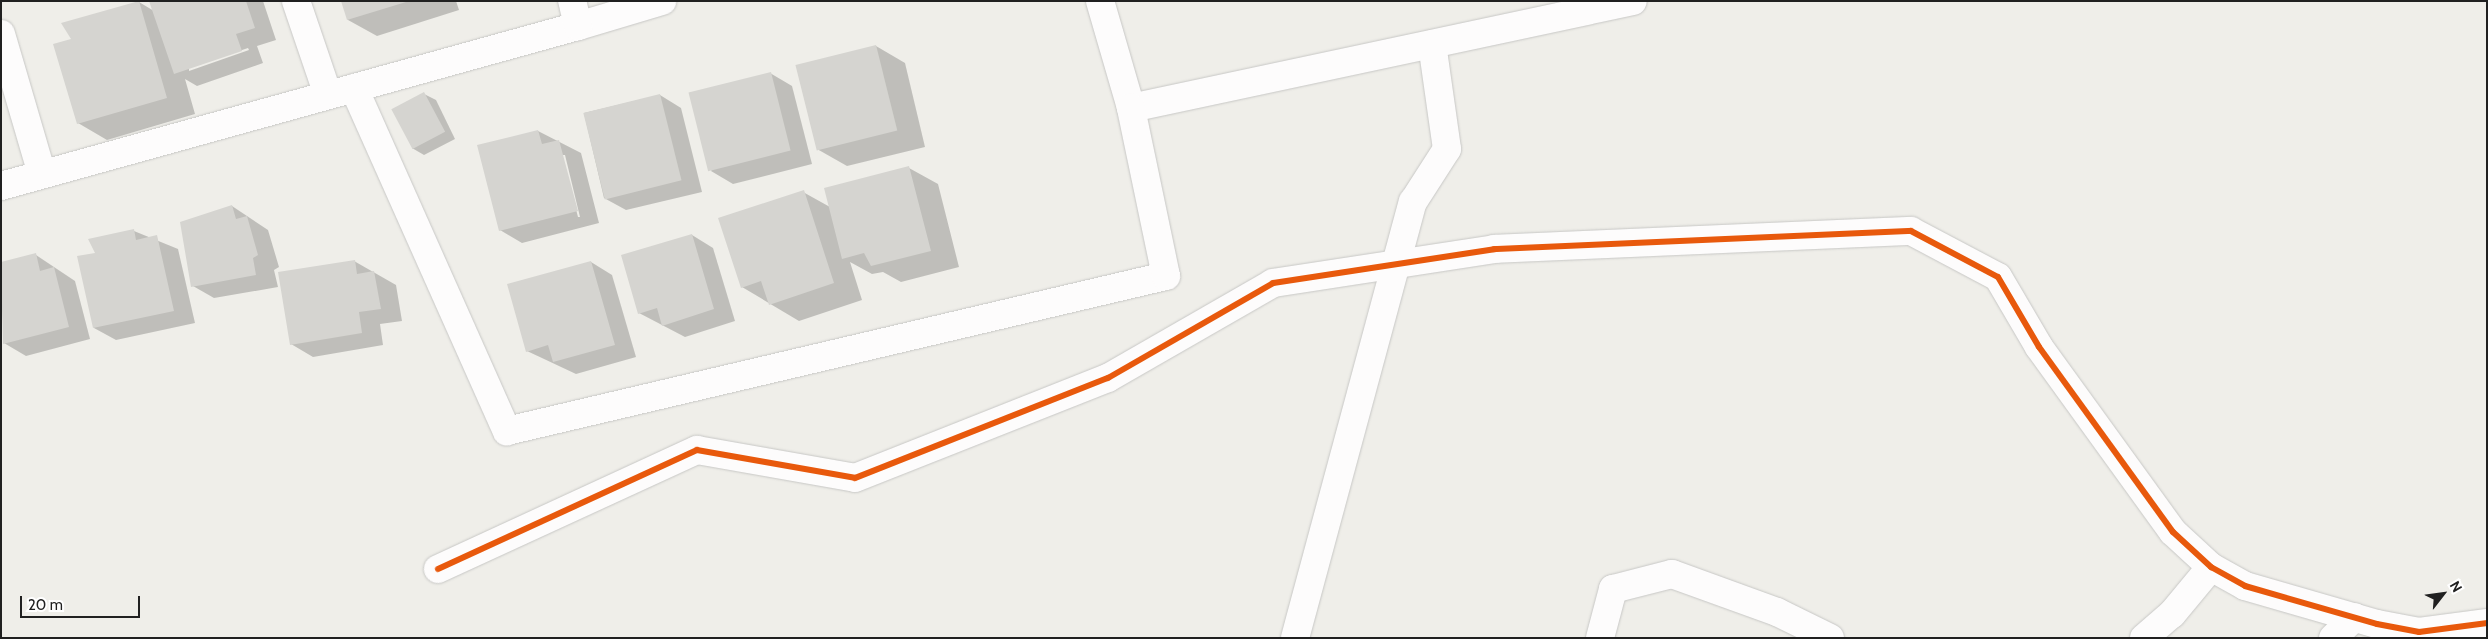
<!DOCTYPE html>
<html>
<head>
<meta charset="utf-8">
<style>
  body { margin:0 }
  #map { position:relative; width:2488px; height:639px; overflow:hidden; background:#efeee9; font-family:Cabin,sans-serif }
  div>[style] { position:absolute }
  .shadow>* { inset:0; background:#0003 }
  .building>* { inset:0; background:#d5d4d0; transform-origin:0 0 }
  .roads { filter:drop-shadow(0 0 1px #c7c7c5) drop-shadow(0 0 1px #c7c7c5) }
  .street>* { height:28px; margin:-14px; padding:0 14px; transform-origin:14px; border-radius:14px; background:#fdfcfc }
  .cycleway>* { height:6px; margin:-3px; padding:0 3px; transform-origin:3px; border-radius:3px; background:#e8590c }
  span { translate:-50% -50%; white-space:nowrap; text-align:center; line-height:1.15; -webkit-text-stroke:4px #fff; paint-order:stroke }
  .frame { position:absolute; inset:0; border:2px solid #202020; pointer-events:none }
  .north { position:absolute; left:2418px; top:569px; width:50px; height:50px; -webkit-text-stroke:4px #fff; paint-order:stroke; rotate:60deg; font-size:14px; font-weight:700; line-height:20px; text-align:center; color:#202020 }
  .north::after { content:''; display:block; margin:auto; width:18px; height:22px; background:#202020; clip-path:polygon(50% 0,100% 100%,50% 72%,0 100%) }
  .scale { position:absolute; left:20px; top:596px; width:120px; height:22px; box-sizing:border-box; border:2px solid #202020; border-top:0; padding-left:6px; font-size:15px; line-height:18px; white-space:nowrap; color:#202020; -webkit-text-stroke:4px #fff; paint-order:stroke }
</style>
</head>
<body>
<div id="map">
  <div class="shadow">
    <div style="clip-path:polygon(evenodd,150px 1px,263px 1px,276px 40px,257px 46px,263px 63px,197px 86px,185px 79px,195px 114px,107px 140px,78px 123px,73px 40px,139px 2px,154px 11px,150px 1px,248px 48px,249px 50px,189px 71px,189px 68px,248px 48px)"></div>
    <div style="clip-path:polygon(342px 1px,456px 1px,459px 10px,377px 36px,348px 20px)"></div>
    <div style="clip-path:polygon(876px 46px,905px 63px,925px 147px,847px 166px,817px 149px)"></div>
    <div style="clip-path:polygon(770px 73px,792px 86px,812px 164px,733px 184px,711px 171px)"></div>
    <div style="clip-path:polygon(424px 94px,436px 100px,455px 139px,424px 155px,412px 148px)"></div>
    <div style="clip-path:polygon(660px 95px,681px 108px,702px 192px,626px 210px,604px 198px,584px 113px)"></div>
    <div style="clip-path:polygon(evenodd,538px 131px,581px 153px,599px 223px,522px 243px,500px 230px,538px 131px,562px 155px,565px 155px,580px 217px,578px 217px,562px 155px)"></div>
    <div style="clip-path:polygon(909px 168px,938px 184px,959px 267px,901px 282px,883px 272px,872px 274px,850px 262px,862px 300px,799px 321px,742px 287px,803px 192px,830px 207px)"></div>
    <div style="clip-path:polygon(232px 206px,268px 230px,279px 267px,274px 270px,278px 287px,214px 298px,193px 286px)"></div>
    <div style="clip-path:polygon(134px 231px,178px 249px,195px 323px,116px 340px,94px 328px,97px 253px)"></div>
    <div style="clip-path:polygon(692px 235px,713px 248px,735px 321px,685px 337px,639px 313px)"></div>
    <div style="clip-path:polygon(36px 255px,75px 281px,90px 339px,26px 356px,4px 343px,1px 279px)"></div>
    <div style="clip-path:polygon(354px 261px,396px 285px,402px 321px,380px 324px,383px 345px,313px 357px,291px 344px)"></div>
    <div style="clip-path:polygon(591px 262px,612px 275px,636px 357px,576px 374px,527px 351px)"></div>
  </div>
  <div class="building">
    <div style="clip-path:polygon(139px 1px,167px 98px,77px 124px,53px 44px,71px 39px,61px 23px)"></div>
    <div style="clip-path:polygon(149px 1px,246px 1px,255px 28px,236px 34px,242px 51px,174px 74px)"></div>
    <div style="clip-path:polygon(341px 1px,406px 1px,406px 2px,347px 20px)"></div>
    <div style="left:876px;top:45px;width:88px;height:83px;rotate:76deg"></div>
    <div style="left:771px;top:72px;width:81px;height:85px;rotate:76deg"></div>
    <div style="left:424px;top:92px;width:45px;height:37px;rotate:62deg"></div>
    <div style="left:660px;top:94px;width:89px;height:79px;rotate:76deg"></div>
    <div style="clip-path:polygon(538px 130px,542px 144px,559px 140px,578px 211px,499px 231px,477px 145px)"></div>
    <div style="clip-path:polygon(909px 166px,931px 251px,871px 266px,864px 253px,842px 259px,824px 188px)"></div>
    <div style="clip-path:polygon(804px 190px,834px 283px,769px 305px,761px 281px,741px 288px,718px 218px)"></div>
    <div style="clip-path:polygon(232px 205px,236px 219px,247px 216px,258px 255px,253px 258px,256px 275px,191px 287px,180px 222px)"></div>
    <div style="clip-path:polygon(134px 229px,136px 240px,157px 235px,174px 311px,93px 328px,77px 256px,95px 253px,88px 239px)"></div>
    <div style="clip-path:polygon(692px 234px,714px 309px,662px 326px,657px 308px,638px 314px,621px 255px)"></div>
    <div style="clip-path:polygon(36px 253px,40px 271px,54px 267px,69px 327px,3px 344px,1px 262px)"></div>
    <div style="clip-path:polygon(355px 260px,357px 274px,374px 271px,381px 309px,359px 312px,362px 333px,290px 345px,278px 272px)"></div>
    <div style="clip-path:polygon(591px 261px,615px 345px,553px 362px,548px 345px,526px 352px,507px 284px)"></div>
  </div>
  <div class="roads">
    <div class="street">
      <div style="left:296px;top:1px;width:99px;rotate:71.2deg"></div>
      <div style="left:1100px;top:1px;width:111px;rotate:73.8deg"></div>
      <div style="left:1131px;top:108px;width:513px;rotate:-12.03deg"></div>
      <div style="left:578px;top:26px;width:88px;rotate:-16.6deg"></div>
      <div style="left:1px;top:34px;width:146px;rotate:73.7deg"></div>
      <div style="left:354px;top:88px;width:376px;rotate:66deg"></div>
      <div style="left:507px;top:431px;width:677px;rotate:-13.24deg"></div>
      <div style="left:1166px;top:276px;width:172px;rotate:-101.8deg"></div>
      <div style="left:1px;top:186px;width:599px;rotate:-15.5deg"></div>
      <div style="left:578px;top:26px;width:26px;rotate:-103deg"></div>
      <div style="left:438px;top:569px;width:285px;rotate:-24.7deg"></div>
      <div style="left:697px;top:450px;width:160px;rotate:10deg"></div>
      <div style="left:855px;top:478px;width:272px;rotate:-21.6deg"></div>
      <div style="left:1108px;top:378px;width:190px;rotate:-29.9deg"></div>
      <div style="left:1273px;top:283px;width:224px;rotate:-8.7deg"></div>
      <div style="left:1494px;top:249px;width:417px;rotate:-2.5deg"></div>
      <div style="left:1911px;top:231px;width:98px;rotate:27.9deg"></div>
      <div style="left:1998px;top:277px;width:81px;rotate:59.6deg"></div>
      <div style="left:2039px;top:347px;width:228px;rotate:54.1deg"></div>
      <div style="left:2173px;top:532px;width:52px;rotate:42.6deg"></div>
      <div style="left:2211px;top:567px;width:39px;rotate:29deg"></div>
      <div style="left:2245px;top:586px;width:137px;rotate:16.1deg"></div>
      <div style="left:2377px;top:624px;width:43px;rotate:10.8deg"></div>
      <div style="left:2419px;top:632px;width:69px;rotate:-7.5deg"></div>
      <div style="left:1295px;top:638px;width:452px;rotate:-74.9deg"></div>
      <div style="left:1413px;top:202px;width:63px;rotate:-57.3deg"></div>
      <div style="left:1447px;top:149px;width:106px;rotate:-98.1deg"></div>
      <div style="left:1600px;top:638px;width:51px;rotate:-75.1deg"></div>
      <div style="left:1613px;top:589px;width:61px;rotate:-14.3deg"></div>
      <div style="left:1672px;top:574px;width:112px;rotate:19.9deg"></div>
      <div style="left:1777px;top:612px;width:59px;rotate:26.1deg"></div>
      <div style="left:2144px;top:638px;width:37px;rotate:-41deg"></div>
      <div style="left:2172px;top:614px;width:61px;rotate:-50.3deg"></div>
      <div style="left:2333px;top:638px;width:30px;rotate:-44deg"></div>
    </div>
  </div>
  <div class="cycleway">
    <div style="left:438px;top:569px;width:285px;rotate:-24.7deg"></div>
    <div style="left:697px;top:450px;width:160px;rotate:10deg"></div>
    <div style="left:855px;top:478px;width:272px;rotate:-21.6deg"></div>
    <div style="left:1108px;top:378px;width:190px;rotate:-29.9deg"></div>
    <div style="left:1273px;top:283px;width:224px;rotate:-8.7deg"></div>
    <div style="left:1494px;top:249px;width:417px;rotate:-2.5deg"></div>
    <div style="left:1911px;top:231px;width:98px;rotate:27.9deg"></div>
    <div style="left:1998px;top:277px;width:81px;rotate:59.6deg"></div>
    <div style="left:2039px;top:347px;width:228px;rotate:54.1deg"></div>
    <div style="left:2173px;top:532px;width:52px;rotate:42.6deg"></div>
    <div style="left:2211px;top:567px;width:39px;rotate:29deg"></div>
    <div style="left:2245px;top:586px;width:137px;rotate:16.1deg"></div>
    <div style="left:2377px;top:624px;width:43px;rotate:10.8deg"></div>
    <div style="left:2419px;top:632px;width:69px;rotate:-7.5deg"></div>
  </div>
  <div class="frame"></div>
  <div class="north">N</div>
  <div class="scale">20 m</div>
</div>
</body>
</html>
